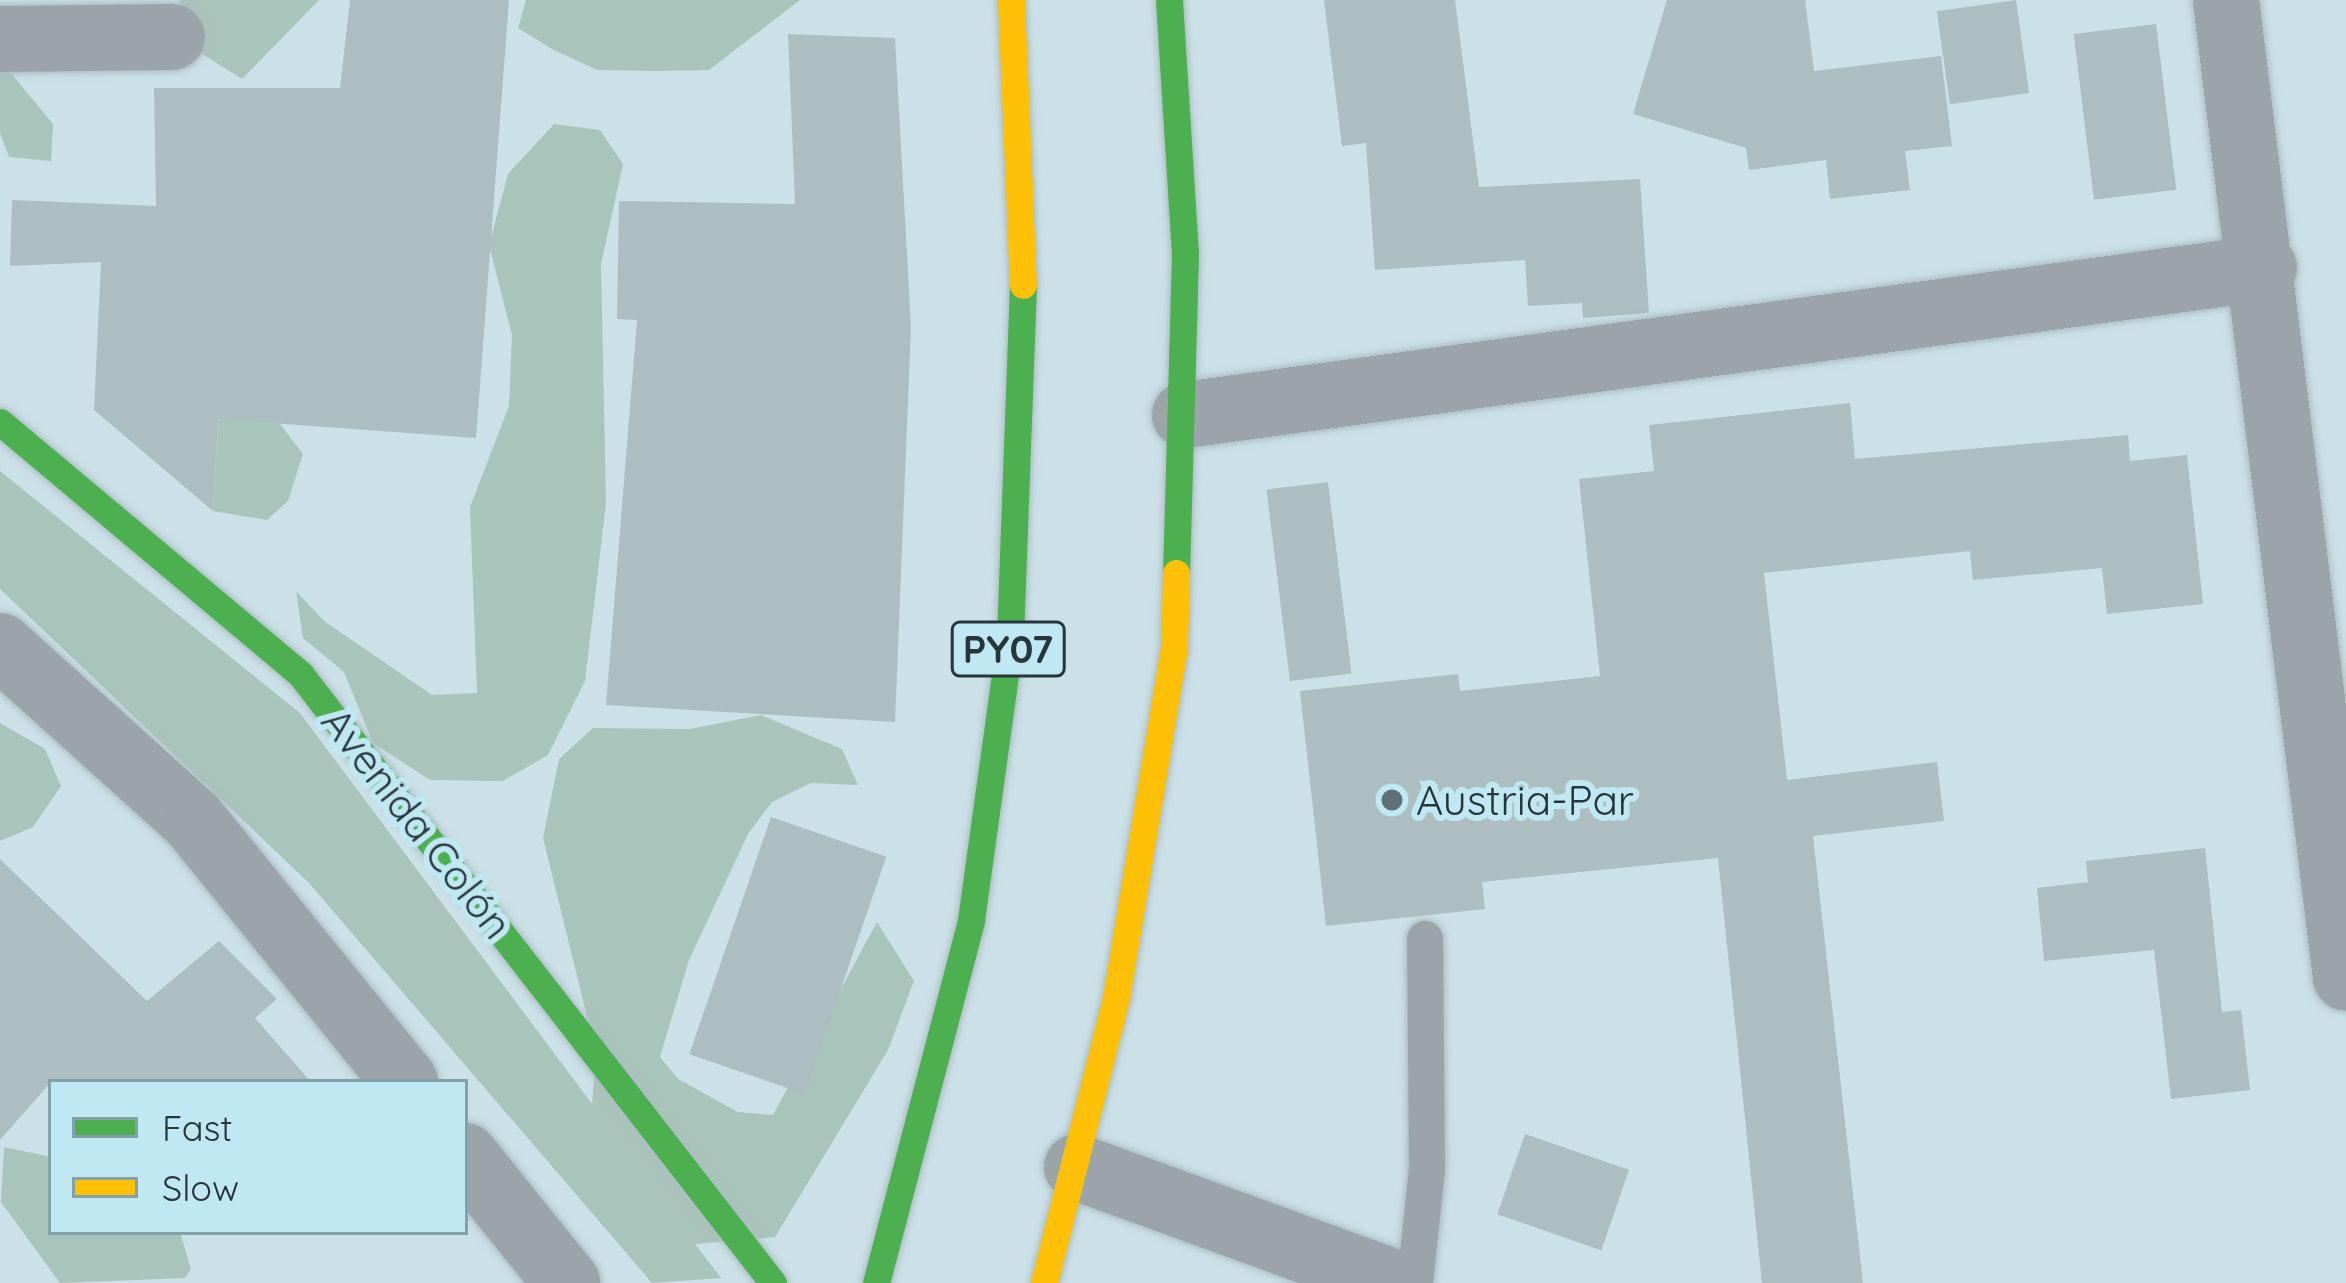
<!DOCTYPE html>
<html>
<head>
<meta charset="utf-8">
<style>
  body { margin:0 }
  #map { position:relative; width:2346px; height:1283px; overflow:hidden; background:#cbe1e7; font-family:Quicksand,sans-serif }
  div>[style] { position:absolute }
  .forest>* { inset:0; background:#a9c4ba }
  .building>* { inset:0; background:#acbebf; transform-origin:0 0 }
  .roads { filter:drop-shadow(0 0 3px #acbdc2) drop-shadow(0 0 3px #acbdc2) }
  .lane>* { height:36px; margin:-18px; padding:0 18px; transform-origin:18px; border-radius:18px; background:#9ba5a9 }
  .street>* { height:66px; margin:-33px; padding:0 33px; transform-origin:33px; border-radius:33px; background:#9ba5a9 }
  .fast>* { height:27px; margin:-13.5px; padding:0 13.5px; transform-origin:13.5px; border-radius:13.5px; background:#4caf50 }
  .slow>* { height:27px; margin:-13.5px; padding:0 13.5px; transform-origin:13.5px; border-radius:13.5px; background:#ffc107 }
  .dots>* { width:33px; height:33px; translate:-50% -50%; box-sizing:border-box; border:6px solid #bfe8f3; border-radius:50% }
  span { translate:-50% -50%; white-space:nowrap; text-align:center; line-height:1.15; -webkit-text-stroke:12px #bfe8f3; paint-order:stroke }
  .shield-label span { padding:3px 9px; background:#bfe8f3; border:3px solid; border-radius:9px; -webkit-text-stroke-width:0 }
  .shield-label { font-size:39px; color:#26363a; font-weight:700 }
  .poi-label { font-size:42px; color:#26363a }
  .left { translate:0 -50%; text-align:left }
  .street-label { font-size:42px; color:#26363a }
  .legend { position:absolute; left:48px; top:1079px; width:420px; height:156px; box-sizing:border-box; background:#bfe8f3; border:3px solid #82a1a9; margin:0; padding:15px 21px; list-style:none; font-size:36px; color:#26363a }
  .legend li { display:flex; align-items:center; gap:24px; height:60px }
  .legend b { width:60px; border:3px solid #82a1a9 }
</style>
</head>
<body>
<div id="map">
  <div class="forest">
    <div style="clip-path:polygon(179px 0,319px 0,242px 79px,191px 47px)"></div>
    <div style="clip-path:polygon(526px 0,800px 0,709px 70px,656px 71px,597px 70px,552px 49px,518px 28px)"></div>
    <div style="clip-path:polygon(0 60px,53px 124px,51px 161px,9px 157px,0 133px)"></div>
    <div style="clip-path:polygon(554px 124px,600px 130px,623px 164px,601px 264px,606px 503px,585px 681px,548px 755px,503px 781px,430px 780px,373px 743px,344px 672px,303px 638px,296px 591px,324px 621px,432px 695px,477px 693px,470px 507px,509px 406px,512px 335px,489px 245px,508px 174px)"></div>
    <div style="clip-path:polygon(228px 395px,263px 402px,303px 454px,288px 501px,267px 520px,213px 511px,218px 421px)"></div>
    <div style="clip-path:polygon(0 471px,300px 713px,592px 1104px,596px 1053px,543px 838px,559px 759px,593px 728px,690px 729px,761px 715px,842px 749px,858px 785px,811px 783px,772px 802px,748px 834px,689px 960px,660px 1057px,678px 1079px,738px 1112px,773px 1115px,877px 922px,914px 981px,888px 1050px,775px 1237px,695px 1244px,721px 1278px,652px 1283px,309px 883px,0 589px)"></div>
    <div style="clip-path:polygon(0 723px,45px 749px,61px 786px,33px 827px,0 841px)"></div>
    <div style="clip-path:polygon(4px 1147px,51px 1157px,51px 1232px,180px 1232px,191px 1269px,185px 1278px,60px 1283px,1px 1202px)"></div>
  </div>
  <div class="building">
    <div style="clip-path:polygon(350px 0,509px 0,476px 438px,218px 419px,213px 511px,94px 410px,101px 262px,10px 266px,12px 200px,156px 206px,154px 88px,340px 88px)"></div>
    <div style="clip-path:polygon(1324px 0,1455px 0,1479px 187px,1640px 179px,1649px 313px,1583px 318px,1582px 303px,1528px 306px,1525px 260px,1375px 270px,1366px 143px,1342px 146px)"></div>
    <div style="clip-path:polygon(1667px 0,1805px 0,1814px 71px,1941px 56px,1952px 146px,1905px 151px,1910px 190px,1830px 199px,1826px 160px,1749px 170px,1746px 148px,1633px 114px)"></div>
    <div style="left:2016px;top:0;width:94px;height:80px;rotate:82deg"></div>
    <div style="left:2156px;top:24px;width:167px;height:83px;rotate:83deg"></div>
    <div style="clip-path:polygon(788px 34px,895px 38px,911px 327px,895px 722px,606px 705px,637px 320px,617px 319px,619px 201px,795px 204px)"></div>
    <div style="clip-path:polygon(1850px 403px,1855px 459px,2128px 435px,2130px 461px,2187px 455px,2203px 604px,2107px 614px,2102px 568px,1973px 580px,1970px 551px,1764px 573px,1787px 780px,1937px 762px,1944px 821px,1813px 836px,1863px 1283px,1762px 1283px,1718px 858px,1482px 882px,1485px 909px,1326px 926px,1300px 691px,1458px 674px,1460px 691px,1600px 676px,1579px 479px,1654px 471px,1649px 425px)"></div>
    <div style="left:1328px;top:482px;width:193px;height:62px;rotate:83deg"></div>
    <div style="left:771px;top:817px;width:122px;height:251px;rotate:19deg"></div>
    <div style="clip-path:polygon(2205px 848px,2222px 1012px,2241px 1010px,2250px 1090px,2171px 1099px,2154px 950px,2044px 961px,2037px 888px,2088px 882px,2086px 861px)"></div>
    <div style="clip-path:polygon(0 859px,147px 1001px,219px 941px,277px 999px,255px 1018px,311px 1082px,51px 1082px,0 1140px)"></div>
    <div style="left:1525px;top:1134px;width:110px;height:85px;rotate:19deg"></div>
  </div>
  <div class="roads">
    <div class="lane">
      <div style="left:1415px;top:1283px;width:116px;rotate:-84deg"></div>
      <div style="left:1427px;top:1168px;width:229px;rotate:-90.5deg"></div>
    </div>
    <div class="street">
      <div style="left:2226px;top:0;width:985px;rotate:83deg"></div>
      <div style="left:0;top:39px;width:172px;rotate:-0.7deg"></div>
      <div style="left:1185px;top:415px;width:1089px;rotate:-7.76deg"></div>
      <div style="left:0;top:646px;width:260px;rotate:42deg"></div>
      <div style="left:193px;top:820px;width:337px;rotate:51deg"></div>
      <div style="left:465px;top:1156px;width:163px;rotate:51.2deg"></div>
      <div style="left:1077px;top:1167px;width:338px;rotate:20deg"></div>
    </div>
    <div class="fast">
      <div style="left:1169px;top:0;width:255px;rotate:86.4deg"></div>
      <div style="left:1185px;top:254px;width:319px;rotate:91.6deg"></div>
      <div style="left:0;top:422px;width:393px;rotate:40deg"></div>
      <div style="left:301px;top:675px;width:770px;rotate:52.18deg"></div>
      <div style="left:876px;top:1283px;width:375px;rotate:-75.3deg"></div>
      <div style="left:971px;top:920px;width:285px;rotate:-82.1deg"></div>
      <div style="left:1010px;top:638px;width:353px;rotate:-87.9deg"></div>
    </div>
    <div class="slow">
      <div style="left:1011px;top:0;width:285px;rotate:87.6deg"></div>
      <div style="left:1044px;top:1283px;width:294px;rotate:-75.8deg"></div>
      <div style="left:1116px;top:998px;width:357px;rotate:-80.6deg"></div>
      <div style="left:1174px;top:646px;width:73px;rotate:-88.4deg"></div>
    </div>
  </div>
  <div class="dots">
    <div style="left:1392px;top:800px;background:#607277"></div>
  </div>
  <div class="shield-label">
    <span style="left:1008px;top:649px">PY07</span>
  </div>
  <div class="poi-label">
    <span class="left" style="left:1416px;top:800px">Austria-Par</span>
  </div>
  <div class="street-label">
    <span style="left:417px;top:823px;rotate:52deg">Avenida Colón</span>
  </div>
  <ul class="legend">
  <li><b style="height:15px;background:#4caf50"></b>Fast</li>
  <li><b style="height:15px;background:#ffc107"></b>Slow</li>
  </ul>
</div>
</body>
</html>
